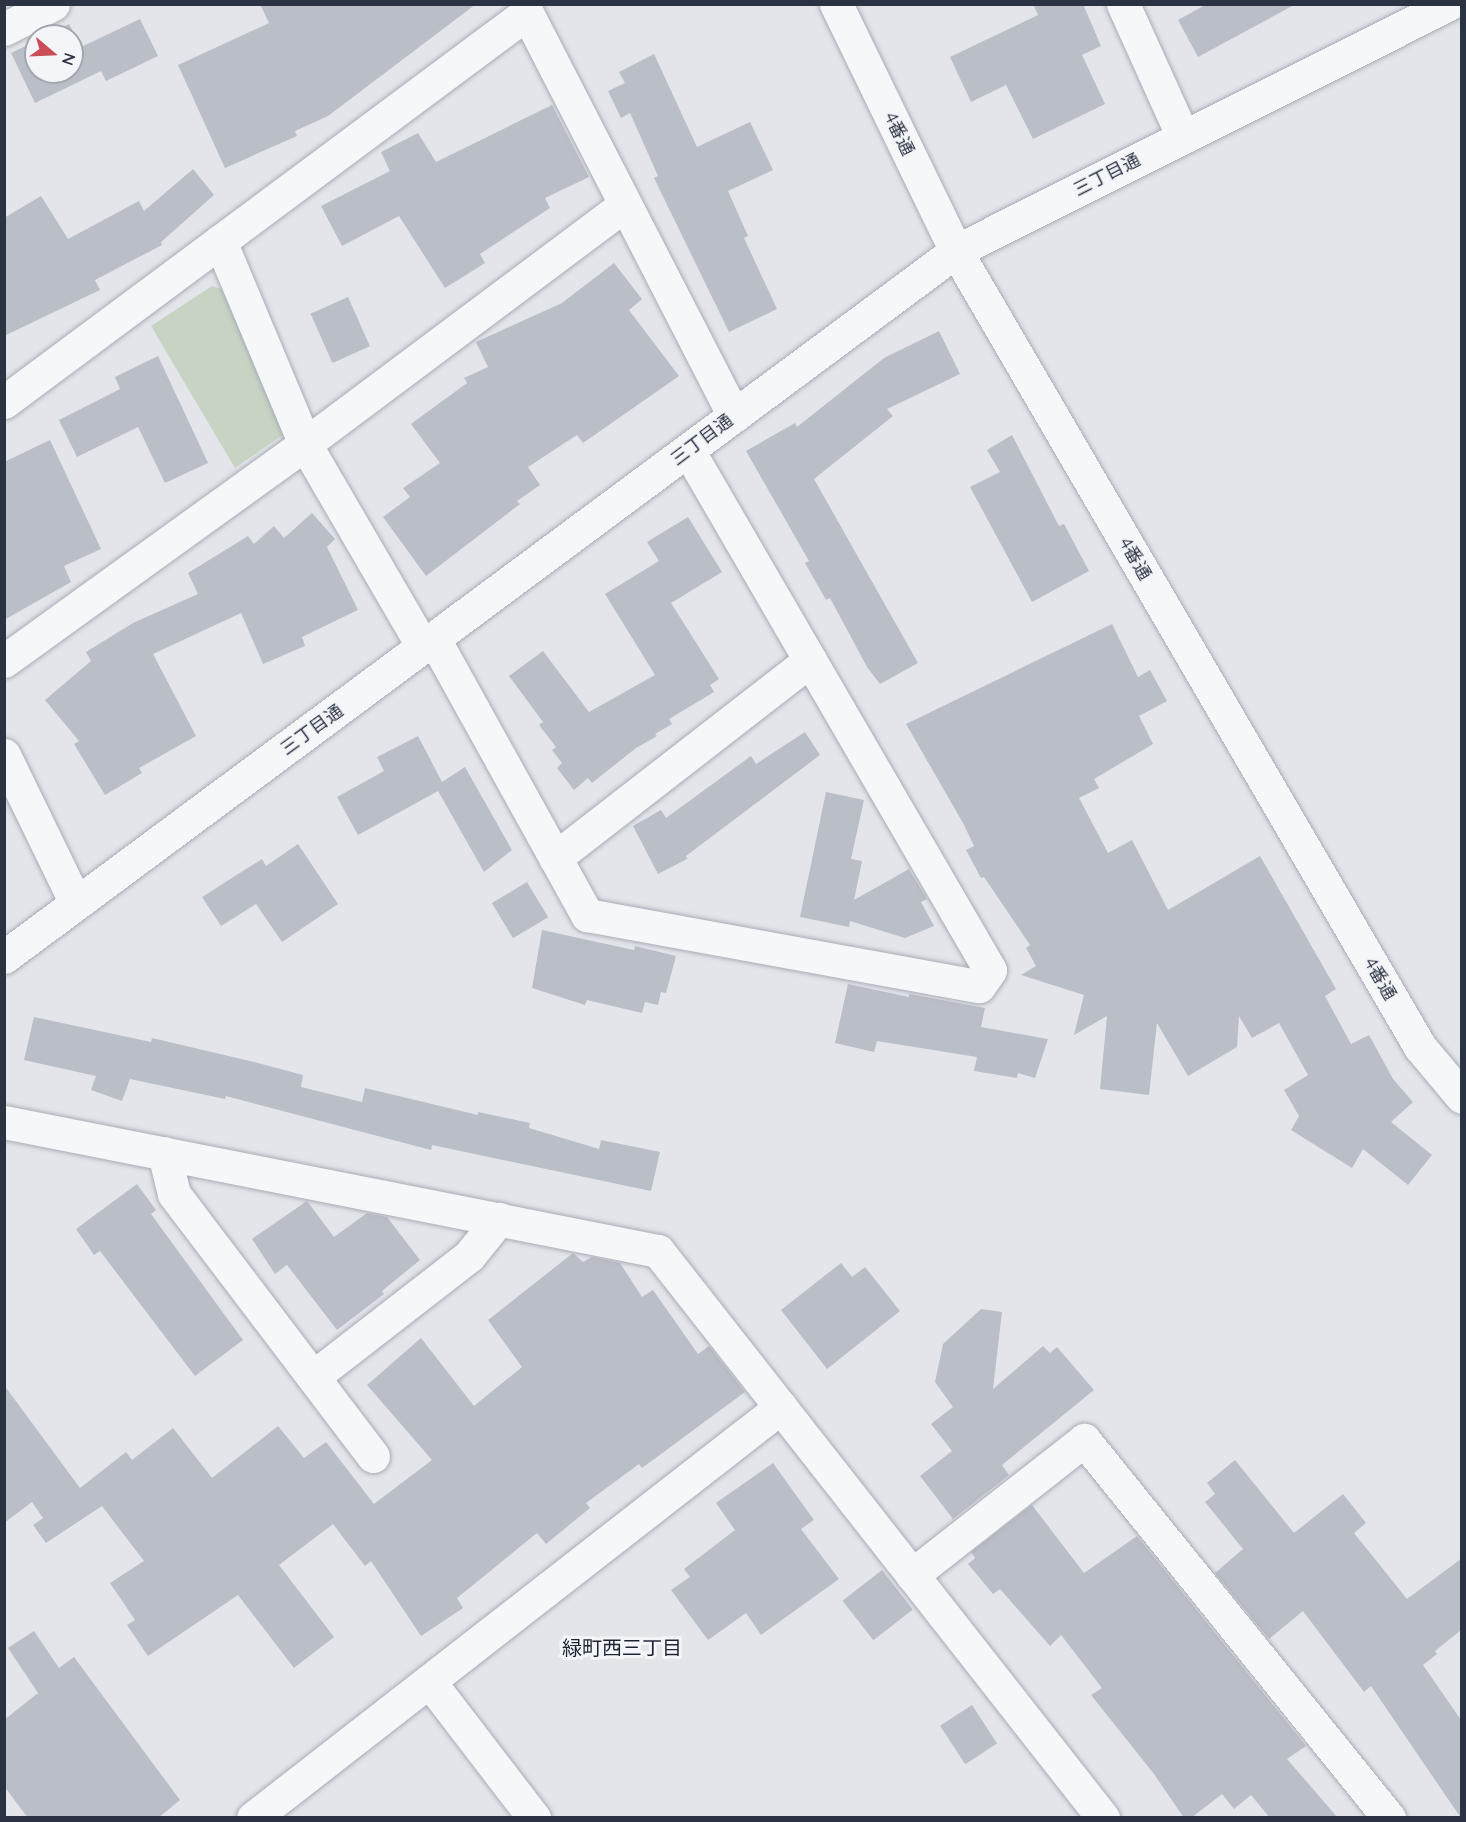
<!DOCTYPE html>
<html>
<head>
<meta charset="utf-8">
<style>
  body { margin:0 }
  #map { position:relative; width:1466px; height:1822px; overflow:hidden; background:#e3e5eb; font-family:Quicksand,"Noto Sans JP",sans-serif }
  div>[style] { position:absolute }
  .green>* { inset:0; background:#c7d4c4 }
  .building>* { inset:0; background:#babec7; transform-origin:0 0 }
  .roads { filter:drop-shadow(0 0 2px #a8acb5) drop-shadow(0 0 2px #a8acb5) }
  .minor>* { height:33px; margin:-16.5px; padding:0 16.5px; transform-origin:16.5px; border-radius:16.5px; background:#f6f7f9 }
  .tertiary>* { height:33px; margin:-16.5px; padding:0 16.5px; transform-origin:16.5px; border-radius:16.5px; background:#f6f7f9 }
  span { translate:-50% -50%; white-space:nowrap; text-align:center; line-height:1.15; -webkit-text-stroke:6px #f3f5f8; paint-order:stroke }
  .street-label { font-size:18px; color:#2b3242 }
  .neighbourhood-label { font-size:20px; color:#1d2333 }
  .frame { position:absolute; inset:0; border:6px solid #2b3242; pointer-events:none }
  .north { position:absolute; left:24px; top:24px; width:60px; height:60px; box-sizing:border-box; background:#f3f5f8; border:2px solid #a3a7af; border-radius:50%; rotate:109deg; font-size:16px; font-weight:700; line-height:24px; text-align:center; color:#2b3242 }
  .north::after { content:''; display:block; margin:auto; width:21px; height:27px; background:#ca4d58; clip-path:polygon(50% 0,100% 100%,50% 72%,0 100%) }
</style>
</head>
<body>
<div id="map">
  <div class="green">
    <div style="clip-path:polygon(212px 286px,225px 290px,287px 432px,235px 468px,151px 326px)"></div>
  </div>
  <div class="building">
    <div style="clip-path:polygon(260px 4px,476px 4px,328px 116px,295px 131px,297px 136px,225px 168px,178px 65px,269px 23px)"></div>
    <div style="clip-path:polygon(1033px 4px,1083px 4px,1101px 46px,1082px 55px,1105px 104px,1033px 139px,1006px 85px,971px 102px,950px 57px,1038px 15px)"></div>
    <div style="clip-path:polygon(1207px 4px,1296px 4px,1198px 57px,1178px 20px)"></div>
    <div style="clip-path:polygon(140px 19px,158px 56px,106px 81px,101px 71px,35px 103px,11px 53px,36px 41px,36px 72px,72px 72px,72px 36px,45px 36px,69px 24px,81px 47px)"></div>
    <div style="clip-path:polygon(654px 54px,697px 147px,750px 122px,773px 170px,728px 191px,748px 236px,744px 238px,777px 309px,729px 332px,654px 178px,658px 176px,630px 113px,621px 118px,608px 91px,625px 83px,619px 72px)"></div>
    <div style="clip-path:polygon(552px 105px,589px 177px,545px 198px,550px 208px,480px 254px,485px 263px,445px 288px,399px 216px,342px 246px,321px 206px,390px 171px,381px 152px,418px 133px,436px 162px)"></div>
    <div style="clip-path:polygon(193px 169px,214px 195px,161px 242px,162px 245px,95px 280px,100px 290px,4px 336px,4px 218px,41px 196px,68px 239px,139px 201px,144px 211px)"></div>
    <div style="clip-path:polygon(614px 263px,642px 299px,629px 310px,679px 376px,583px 443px,577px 435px,528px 467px,540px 485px,517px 501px,520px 504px,426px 576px,383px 517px,410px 497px,403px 488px,440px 463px,411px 424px,467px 383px,464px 378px,488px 367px,476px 342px,562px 303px)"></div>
    <div style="left:348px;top:297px;width:54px;height:41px;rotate:66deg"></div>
    <div style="clip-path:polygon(939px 331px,960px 374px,887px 409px,893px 416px,814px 479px,918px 663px,880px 684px,867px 667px,830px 598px,826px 600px,805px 563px,809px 561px,746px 451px,795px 423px,797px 427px,884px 358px)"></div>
    <div style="clip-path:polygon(158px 356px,208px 463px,165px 483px,138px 427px,77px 457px,59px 420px,120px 389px,115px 377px)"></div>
    <div style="clip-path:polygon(1012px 435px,1059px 526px,1064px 524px,1089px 571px,1032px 602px,970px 487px,1000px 472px,987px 450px)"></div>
    <div style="clip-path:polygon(50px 440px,101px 549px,64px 566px,71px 582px,4px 620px,4px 462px)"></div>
    <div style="clip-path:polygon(312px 513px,335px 539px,327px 547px,358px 610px,302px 637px,305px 646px,263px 664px,241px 613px,153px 654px,196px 736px,139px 768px,142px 773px,105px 795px,74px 744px,79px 741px,45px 700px,91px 661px,86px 652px,133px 623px,198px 594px,188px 573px,248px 536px,254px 544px,274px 526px,284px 538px)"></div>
    <div style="clip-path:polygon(688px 517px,722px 572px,671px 603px,719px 679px,710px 685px,714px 692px,669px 719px,672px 724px,655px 734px,657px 736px,636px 748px,592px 783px,588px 778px,574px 790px,557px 768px,562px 763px,552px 750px,556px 747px,539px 725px,543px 722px,509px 676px,543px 651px,589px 712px,655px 675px,605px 594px,659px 561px,647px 542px)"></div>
    <div style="clip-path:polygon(1112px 624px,1138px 677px,1150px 670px,1167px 701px,1139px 716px,1153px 744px,1094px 779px,1099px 788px,1079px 798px,1108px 853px,1132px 840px,1168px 910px,1260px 856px,1336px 989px,1325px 996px,1351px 1044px,1369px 1035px,1393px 1079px,1413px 1102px,1391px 1122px,1432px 1155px,1408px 1185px,1363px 1149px,1352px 1168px,1291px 1130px,1299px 1116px,1284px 1090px,1308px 1075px,1279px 1023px,1252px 1038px,1239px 1016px,1237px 1047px,1188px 1076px,1157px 1023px,1149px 1095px,1100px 1089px,1107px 1016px,1074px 1035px,1084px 995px,1021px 975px,1036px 966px,1026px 948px,1030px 945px,984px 877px,981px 878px,966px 850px,974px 846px,963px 823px,906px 724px)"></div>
    <div style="clip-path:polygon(805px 732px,820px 755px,686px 856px,687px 859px,658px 874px,633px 826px,661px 810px,666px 818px,751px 756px,756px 764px)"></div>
    <div style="clip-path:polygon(418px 736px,442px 782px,465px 767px,512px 850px,484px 872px,438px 791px,358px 835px,337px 797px,384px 771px,377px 757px)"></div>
    <div style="clip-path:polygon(826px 792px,864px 800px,851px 859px,862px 861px,854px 900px,909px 869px,927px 899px,921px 902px,934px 926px,905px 938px,850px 921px,849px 927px,800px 917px)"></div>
    <div style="clip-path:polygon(298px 844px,338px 904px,282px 942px,256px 904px,221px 926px,202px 897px,262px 859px,266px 866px)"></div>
    <div style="left:527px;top:882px;width:41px;height:41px;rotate:59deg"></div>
    <div style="clip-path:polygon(542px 930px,634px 950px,635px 946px,676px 956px,666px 993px,661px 992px,658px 1005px,645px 1002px,642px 1013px,587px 1000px,585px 1005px,532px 988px)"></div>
    <div style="clip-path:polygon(848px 984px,909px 997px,909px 994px,985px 1008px,981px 1027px,1048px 1039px,1035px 1078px,1018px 1073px,1017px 1078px,974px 1071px,977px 1057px,877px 1041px,874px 1052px,835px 1043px)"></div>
    <div style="clip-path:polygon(34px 1017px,151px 1042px,152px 1038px,254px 1062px,303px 1075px,301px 1087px,362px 1102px,365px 1088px,478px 1115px,478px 1112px,530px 1123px,529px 1128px,599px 1149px,601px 1140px,660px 1152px,651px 1191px,432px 1145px,431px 1150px,226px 1096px,225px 1099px,130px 1079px,122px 1101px,91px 1090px,96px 1076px,24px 1060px)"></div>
    <div style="clip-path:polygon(137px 1184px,156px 1210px,151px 1214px,243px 1340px,195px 1376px,100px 1251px,94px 1255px,76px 1229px)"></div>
    <div style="clip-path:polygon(307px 1201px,334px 1237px,367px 1213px,387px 1217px,420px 1260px,382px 1291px,384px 1294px,337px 1330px,287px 1265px,275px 1274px,252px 1239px)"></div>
    <div style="clip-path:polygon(573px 1253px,583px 1262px,592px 1257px,620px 1263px,642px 1297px,653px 1290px,698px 1354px,709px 1346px,745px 1392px,642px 1468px,639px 1464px,586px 1503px,590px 1508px,546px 1544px,537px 1533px,457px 1598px,463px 1608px,421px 1636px,371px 1561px,365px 1566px,333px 1524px,279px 1565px,334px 1637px,294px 1668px,238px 1595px,148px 1656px,127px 1625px,135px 1620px,110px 1583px,144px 1561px,102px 1506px,46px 1543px,33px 1525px,43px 1518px,32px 1502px,4px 1523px,4px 1385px,80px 1488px,126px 1452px,132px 1460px,173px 1428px,212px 1478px,278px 1426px,304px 1458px,326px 1442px,374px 1504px,432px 1460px,367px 1385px,421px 1338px,474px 1406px,522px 1367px,488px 1320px)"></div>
    <div style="clip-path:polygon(841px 1263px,852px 1277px,865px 1267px,900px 1311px,827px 1369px,781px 1310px)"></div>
    <div style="clip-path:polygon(981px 1309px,1002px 1312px,993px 1389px,1043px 1346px,1050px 1353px,1057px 1347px,1094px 1390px,1002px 1465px,1009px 1475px,953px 1519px,920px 1476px,952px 1451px,931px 1424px,953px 1407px,935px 1382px,943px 1344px)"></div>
    <div style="clip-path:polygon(1235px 1460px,1294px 1533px,1343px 1494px,1366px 1523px,1354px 1533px,1407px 1599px,1461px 1559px,1461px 1630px,1435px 1651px,1437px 1654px,1423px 1665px,1461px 1720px,1461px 1818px,1371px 1686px,1364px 1692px,1303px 1611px,1269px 1639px,1215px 1573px,1243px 1549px,1205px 1502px,1215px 1494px,1207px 1483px)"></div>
    <div style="clip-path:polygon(773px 1463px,814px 1520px,801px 1529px,839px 1579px,761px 1635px,746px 1613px,708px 1640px,671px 1590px,690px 1577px,684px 1569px,735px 1530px,716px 1503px)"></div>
    <div style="clip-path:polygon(1032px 1505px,1084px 1573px,1137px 1536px,1306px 1746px,1287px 1759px,1338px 1818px,1270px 1818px,1251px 1795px,1234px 1809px,1222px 1794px,1191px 1818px,1184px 1818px,1154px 1774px,1091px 1695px,1102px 1688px,1061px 1635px,1050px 1646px,1000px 1589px,993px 1594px,968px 1564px,975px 1558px,971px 1552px)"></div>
    <div style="left:882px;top:1570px;width:50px;height:50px;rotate:52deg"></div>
    <div style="clip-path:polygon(34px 1631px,59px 1668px,74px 1657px,180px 1800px,158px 1818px,28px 1818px,4px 1786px,4px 1720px,38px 1693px,8px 1648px)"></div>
    <div style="left:972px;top:1705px;width:46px;height:38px;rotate:57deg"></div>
  </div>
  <div class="roads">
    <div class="minor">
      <div style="left:1123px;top:4px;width:146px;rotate:65.7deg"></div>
      <div style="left:4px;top:29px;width:55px;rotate:-27deg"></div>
      <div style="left:220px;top:241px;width:220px;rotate:67.3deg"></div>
      <div style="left:305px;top:444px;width:235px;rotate:59.8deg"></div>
      <div style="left:4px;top:402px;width:652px;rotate:-36.64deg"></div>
      <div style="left:527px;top:13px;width:453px;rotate:62.8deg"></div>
      <div style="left:434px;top:639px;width:316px;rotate:61deg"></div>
      <div style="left:587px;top:915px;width:398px;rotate:10.3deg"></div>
      <div style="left:979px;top:986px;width:19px;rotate:-55deg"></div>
      <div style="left:990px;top:970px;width:601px;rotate:-120.15deg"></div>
      <div style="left:4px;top:661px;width:371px;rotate:-35.8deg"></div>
      <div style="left:305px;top:444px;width:399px;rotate:-36.8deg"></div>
      <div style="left:4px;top:755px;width:165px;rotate:64.1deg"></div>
      <div style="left:555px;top:858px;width:323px;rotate:-37.8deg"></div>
      <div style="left:4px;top:1122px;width:667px;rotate:11.16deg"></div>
      <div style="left:658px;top:1251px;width:721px;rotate:51.87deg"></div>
      <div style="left:164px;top:1153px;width:42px;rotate:76.3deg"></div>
      <div style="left:174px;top:1194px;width:329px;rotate:52.8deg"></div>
      <div style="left:313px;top:1377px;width:197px;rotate:-37.8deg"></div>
      <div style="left:469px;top:1256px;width:48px;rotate:-51deg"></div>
      <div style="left:912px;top:1575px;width:219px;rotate:-38.1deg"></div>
      <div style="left:1084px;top:1440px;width:486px;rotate:51.1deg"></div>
      <div style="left:429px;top:1681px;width:173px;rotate:52.5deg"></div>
      <div style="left:253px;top:1818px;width:669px;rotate:-37.9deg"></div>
    </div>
    <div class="tertiary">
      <div style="left:836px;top:4px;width:275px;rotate:64.1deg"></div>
      <div style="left:956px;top:251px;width:921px;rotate:59.76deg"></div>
      <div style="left:1420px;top:1047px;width:65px;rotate:50deg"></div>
      <div style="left:4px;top:957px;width:1185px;rotate:-36.56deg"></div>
      <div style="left:956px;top:251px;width:551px;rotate:-26.61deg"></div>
    </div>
  </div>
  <div class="street-label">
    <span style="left:899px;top:134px;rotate:64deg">4番通</span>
    <span style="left:1107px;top:175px;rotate:-27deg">三丁目通</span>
    <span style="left:702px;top:440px;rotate:-37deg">三丁目通</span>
    <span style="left:1135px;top:559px;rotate:60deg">4番通</span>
    <span style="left:312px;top:730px;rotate:-36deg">三丁目通</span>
    <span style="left:1380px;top:979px;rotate:60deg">4番通</span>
  </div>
  <div class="neighbourhood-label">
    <span style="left:622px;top:1647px">緑町西三丁目</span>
  </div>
  <div class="frame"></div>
  <div class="north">N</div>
</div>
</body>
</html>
